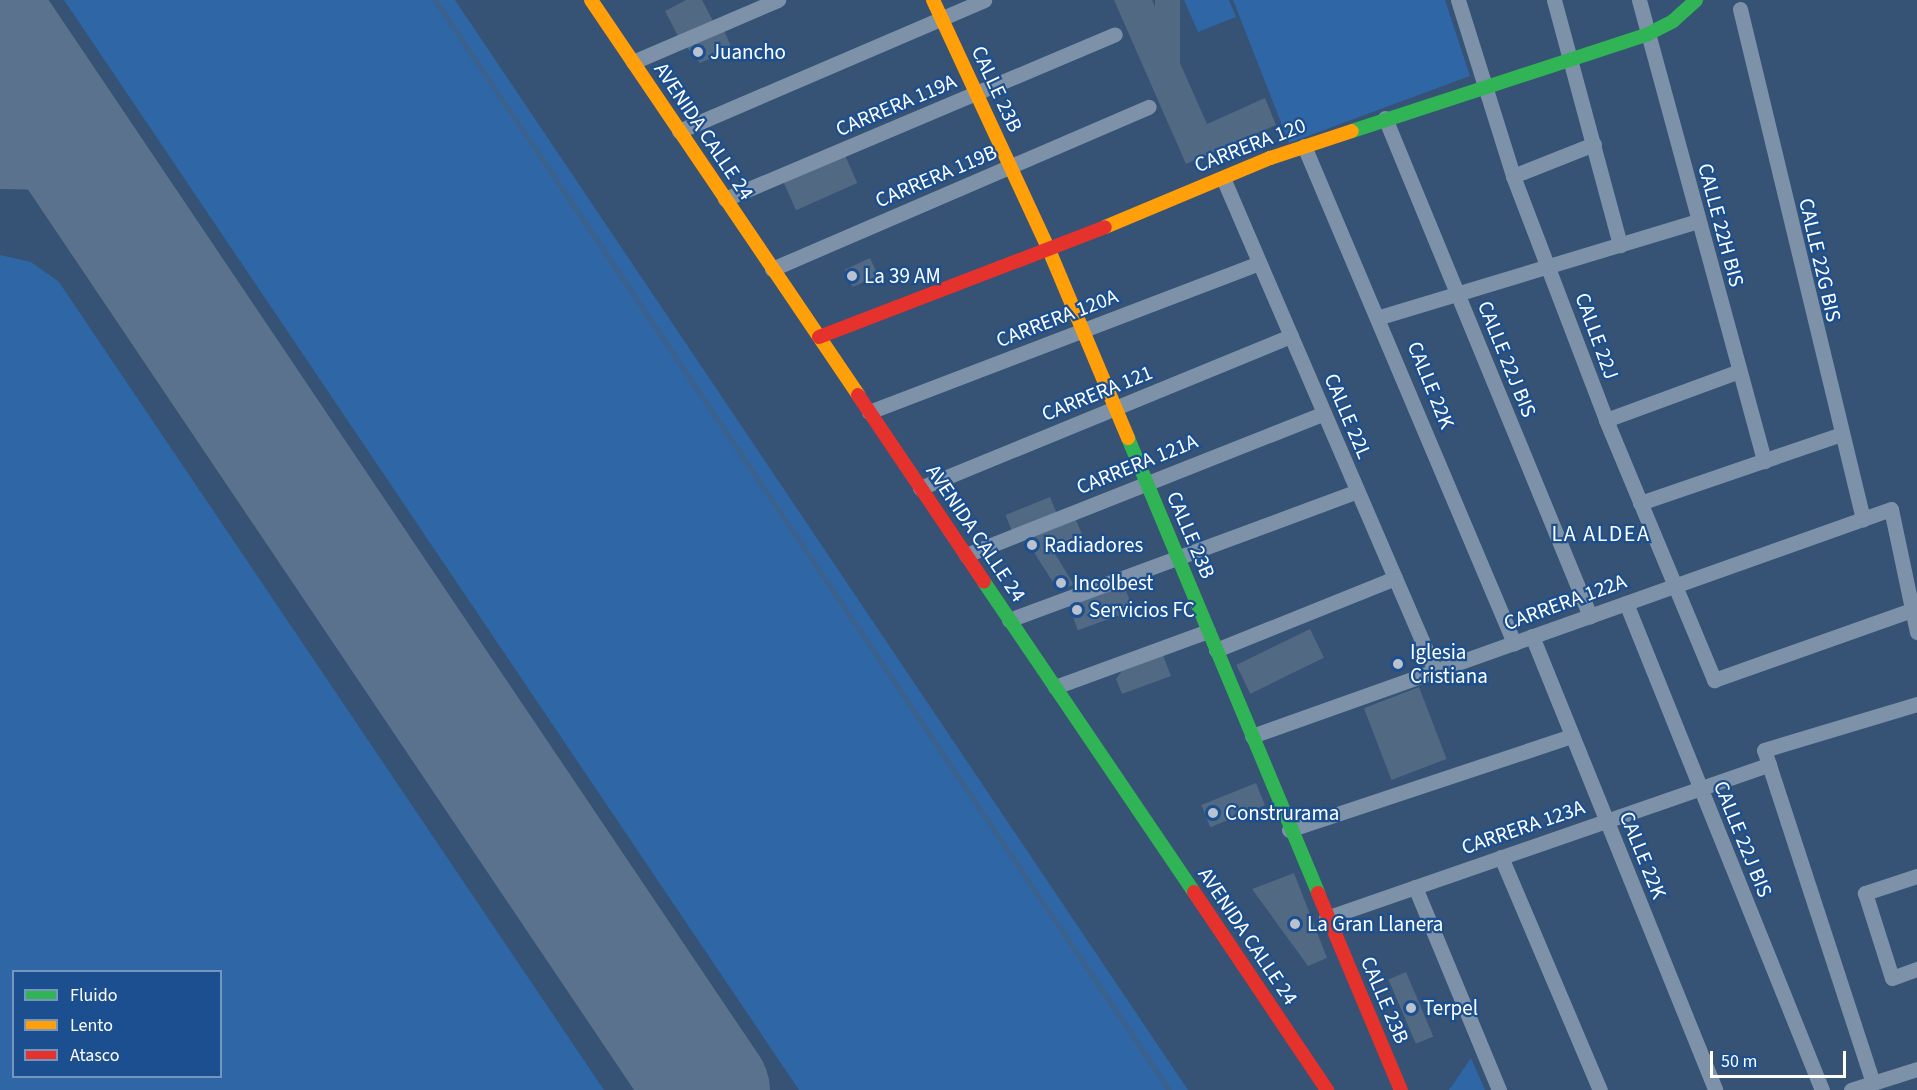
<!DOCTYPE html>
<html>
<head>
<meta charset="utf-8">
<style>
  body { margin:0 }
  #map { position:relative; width:1917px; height:1090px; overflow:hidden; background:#365274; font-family:"Source Sans 3",sans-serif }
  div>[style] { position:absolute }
  .green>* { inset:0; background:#2f66a5 }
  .stream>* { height:5px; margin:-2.5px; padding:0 2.5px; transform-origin:2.5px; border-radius:2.5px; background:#3b618d }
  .taxiway>* { height:50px; margin:-25px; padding:0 25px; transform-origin:25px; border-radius:25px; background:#5a728e }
  .runway>* { height:123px; margin:-61.5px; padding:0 61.5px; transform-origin:61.5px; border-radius:61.5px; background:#5a728e }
  .building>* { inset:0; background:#526984; transform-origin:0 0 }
  .street>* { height:15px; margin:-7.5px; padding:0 7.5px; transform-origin:7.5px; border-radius:7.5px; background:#7d92a8 }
  .fast>* { height:14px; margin:-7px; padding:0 7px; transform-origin:7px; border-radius:7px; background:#30b455 }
  .slow>* { height:14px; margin:-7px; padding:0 7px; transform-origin:7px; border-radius:7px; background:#ff9f0a }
  .jam>* { height:14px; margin:-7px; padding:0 7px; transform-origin:7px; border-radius:7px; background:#e5322d }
  .dots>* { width:16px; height:16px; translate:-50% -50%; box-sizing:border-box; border:3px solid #1b4f8f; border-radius:50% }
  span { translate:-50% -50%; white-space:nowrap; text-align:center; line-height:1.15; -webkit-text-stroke:4.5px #1b4f8f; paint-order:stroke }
  .poi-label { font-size:21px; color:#fff }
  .left { translate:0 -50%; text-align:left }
  .street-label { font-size:21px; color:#fff }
  .neighbourhood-label { font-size:22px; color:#fff; letter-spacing:1.5px }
  .legend { position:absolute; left:12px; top:970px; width:210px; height:108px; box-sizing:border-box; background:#1b4f8f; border:2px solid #7695bc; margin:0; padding:8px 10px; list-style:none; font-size:18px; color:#fff }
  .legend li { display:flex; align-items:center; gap:12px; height:30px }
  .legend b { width:30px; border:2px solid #7695bc }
  .scale { position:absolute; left:1710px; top:1051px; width:136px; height:27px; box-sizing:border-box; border:3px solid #fff; border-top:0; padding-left:8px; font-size:18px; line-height:21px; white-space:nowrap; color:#fff; -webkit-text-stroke:4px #1b4f8f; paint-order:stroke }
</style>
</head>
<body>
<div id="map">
  <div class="green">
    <div style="clip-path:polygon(64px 0,455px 0,1188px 1090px,799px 1090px)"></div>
    <div style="clip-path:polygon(1184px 0,1229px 0,1236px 17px,1198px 32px)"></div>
    <div style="clip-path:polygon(1233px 0,1445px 0,1470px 76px,1289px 143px)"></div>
    <div style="clip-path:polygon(evenodd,0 255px,31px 262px,59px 282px,604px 1090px,0 1090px,0 255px,14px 972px,220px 972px,220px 1076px,14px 1076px,14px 972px)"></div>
    <div style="clip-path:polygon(1471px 1058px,1485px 1090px,1449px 1090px)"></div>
  </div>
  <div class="stream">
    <div style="left:435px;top:0;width:1314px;rotate:56.04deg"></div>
  </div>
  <div class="taxiway">
    <div style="left:0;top:46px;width:30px;rotate:70deg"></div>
    <div style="left:10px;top:74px;width:53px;rotate:100.9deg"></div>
    <div style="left:0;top:164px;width:56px;rotate:1deg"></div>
    <div style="left:56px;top:165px;width:29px;rotate:22deg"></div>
    <div style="left:83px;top:176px;width:35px;rotate:41deg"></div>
  </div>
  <div class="runway">
    <div style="left:0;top:38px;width:1268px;rotate:56.06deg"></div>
  </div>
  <div class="building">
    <div style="clip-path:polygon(686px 0,702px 0,713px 21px,679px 38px,665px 11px)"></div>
    <div style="clip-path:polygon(1114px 0,1152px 0,1207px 124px,1265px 98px,1276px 125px,1186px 164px)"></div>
    <div style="left:1155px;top:0;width:25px;height:92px"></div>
    <div style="clip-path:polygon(723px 28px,732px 49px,700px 63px,685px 45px)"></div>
    <div style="left:843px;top:151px;width:35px;height:67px;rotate:66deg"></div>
    <div style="left:870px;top:258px;width:19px;height:28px;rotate:65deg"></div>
    <div style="left:1050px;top:497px;width:22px;height:48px;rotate:68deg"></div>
    <div style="clip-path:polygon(1076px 520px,1082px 534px,1051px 547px,1074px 585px,1058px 590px,1026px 540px)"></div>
    <div style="left:1123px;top:582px;width:30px;height:59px;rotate:70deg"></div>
    <div style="left:1310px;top:629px;width:32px;height:82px;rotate:64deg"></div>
    <div style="clip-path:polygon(1163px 655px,1171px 676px,1122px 694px,1116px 679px,1122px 671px)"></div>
    <div style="left:1419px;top:687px;width:77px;height:59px;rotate:69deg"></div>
    <div style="left:1256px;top:783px;width:24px;height:59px;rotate:68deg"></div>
    <div style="clip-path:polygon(1294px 873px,1327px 958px,1308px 966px,1252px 889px)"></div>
    <div style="left:1406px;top:972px;width:70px;height:19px;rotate:67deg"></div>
  </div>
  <div class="street">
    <div style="left:1458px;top:0;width:184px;rotate:72.6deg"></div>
    <div style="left:1513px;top:176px;width:261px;rotate:69.1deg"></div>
    <div style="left:1606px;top:420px;width:282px;rotate:67.4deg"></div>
    <div style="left:1714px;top:680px;width:210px;rotate:-19.5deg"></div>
    <div style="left:1554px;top:0;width:254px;rotate:74.9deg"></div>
    <div style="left:1639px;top:0;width:478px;rotate:74.8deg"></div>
    <div style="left:1740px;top:9px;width:525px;rotate:76.44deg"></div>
    <div style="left:633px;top:62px;width:158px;rotate:-23.2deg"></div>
    <div style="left:1385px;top:118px;width:539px;rotate:67.63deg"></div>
    <div style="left:679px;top:131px;width:332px;rotate:-23.2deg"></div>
    <div style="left:1304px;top:146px;width:540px;rotate:67.09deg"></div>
    <div style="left:1513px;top:176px;width:87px;rotate:-21.6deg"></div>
    <div style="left:1223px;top:178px;width:537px;rotate:66.73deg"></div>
    <div style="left:725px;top:199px;width:423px;rotate:-22.9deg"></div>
    <div style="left:772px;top:269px;width:410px;rotate:-23.3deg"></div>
    <div style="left:1380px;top:317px;width:332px;rotate:-16.8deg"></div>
    <div style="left:869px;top:412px;width:417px;rotate:-20.9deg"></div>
    <div style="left:1606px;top:420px;width:142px;rotate:-20.2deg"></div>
    <div style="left:920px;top:488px;width:401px;rotate:-22.3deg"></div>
    <div style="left:1640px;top:503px;width:210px;rotate:-18.9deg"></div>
    <div style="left:966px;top:555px;width:385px;rotate:-21.6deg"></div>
    <div style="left:1626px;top:603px;width:525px;rotate:68.08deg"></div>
    <div style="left:1009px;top:620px;width:371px;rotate:-20.3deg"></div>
    <div style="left:1532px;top:636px;width:489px;rotate:68deg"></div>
    <div style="left:1216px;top:650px;width:193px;rotate:-21.9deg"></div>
    <div style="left:1055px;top:687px;width:163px;rotate:-20.1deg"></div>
    <div style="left:1252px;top:736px;width:678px;rotate:-19.56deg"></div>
    <div style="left:1891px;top:509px;width:126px;rotate:78.1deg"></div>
    <div style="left:1289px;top:830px;width:298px;rotate:-18.4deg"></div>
    <div style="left:1501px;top:857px;width:253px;rotate:67deg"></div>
    <div style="left:1917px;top:876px;width:55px;rotate:161.9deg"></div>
    <div style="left:1865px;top:893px;width:89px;rotate:72.4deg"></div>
    <div style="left:1892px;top:978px;width:27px;rotate:-20deg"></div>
    <div style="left:1415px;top:887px;width:220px;rotate:67.5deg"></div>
    <div style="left:1326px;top:918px;width:469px;rotate:-19.1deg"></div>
    <div style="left:1873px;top:1083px;width:350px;rotate:-108.1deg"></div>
    <div style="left:1764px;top:750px;width:160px;rotate:-16.7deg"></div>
    <div style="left:1851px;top:1090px;width:69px;rotate:-17.7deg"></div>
  </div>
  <div class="fast">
    <div style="left:1352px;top:131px;width:311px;rotate:-18.1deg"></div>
    <div style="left:1648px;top:34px;width:28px;rotate:-27deg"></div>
    <div style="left:1673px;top:21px;width:31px;rotate:-42deg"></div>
    <div style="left:1128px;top:438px;width:493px;rotate:67.3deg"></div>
    <div style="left:984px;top:582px;width:374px;rotate:55.9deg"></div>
  </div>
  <div class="slow">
    <div style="left:591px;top:0;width:477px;rotate:55.9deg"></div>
    <div style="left:933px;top:0;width:276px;rotate:65.1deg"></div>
    <div style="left:1049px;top:250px;width:204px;rotate:67.2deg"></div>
    <div style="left:1105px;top:227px;width:179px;rotate:-22.7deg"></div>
    <div style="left:1270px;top:158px;width:86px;rotate:-18.2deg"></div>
  </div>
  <div class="jam">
    <div style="left:819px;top:337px;width:306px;rotate:-21deg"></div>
    <div style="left:858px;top:395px;width:225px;rotate:56deg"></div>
    <div style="left:1194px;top:892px;width:239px;rotate:56.1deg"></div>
    <div style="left:1318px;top:893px;width:214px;rotate:67.2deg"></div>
  </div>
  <div class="dots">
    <div style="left:698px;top:52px;background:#b9c2ce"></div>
    <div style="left:852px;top:276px;background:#b9c2ce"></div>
    <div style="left:1032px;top:545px;background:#b9c2ce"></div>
    <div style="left:1061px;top:583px;background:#b9c2ce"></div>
    <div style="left:1077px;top:610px;background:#b9c2ce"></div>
    <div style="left:1398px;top:664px;background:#b9c2ce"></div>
    <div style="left:1213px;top:813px;background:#b9c2ce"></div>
    <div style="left:1295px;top:924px;background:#b9c2ce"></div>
    <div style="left:1411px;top:1008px;background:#b9c2ce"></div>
  </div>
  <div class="poi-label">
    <span class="left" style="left:710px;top:52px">Juancho</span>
    <span class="left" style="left:864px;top:276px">La 39 AM</span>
    <span class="left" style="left:1044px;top:545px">Radiadores</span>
    <span class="left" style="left:1073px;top:583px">Incolbest</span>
    <span class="left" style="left:1089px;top:610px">Servicios FC</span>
    <span class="left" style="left:1410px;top:664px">Iglesia<br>Cristiana</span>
    <span class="left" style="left:1225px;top:813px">Construrama</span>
    <span class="left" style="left:1307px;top:924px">La Gran Llanera</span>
    <span class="left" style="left:1423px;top:1008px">Terpel</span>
  </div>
  <div class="street-label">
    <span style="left:997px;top:89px;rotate:65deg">CALLE 23B</span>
    <span style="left:896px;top:105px;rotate:-23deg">CARRERA 119A</span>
    <span style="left:704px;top:131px;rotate:56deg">AVENIDA CALLE 24</span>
    <span style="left:1250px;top:145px;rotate:-21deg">CARRERA 120</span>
    <span style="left:936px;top:176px;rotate:-23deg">CARRERA 119B</span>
    <span style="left:1721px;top:225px;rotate:75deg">CALLE 22H BIS</span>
    <span style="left:1820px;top:260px;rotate:77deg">CALLE 22G BIS</span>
    <span style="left:1057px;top:318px;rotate:-21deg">CARRERA 120A</span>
    <span style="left:1597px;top:336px;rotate:70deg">CALLE 22J</span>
    <span style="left:1507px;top:359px;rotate:68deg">CALLE 22J BIS</span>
    <span style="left:1431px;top:385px;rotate:68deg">CALLE 22K</span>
    <span style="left:1097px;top:393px;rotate:-22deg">CARRERA 121</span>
    <span style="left:1348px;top:416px;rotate:67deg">CALLE 22L</span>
    <span style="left:1137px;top:464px;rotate:-22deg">CARRERA 121A</span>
    <span style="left:976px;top:533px;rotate:56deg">AVENIDA CALLE 24</span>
    <span style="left:1191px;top:535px;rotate:67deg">CALLE 23B</span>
    <span style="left:1565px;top:602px;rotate:-20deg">CARRERA 122A</span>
    <span style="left:1523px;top:827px;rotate:-19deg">CARRERA 123A</span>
    <span style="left:1743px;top:839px;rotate:68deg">CALLE 22J BIS</span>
    <span style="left:1643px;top:855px;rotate:68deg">CALLE 22K</span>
    <span style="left:1248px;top:936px;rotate:56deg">AVENIDA CALLE 24</span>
    <span style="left:1385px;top:1000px;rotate:67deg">CALLE 23B</span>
  </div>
  <div class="neighbourhood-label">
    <span style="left:1601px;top:535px">LA ALDEA</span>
  </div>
  <ul class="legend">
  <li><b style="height:8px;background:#30b455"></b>Fluido</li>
  <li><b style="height:8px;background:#ff9f0a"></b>Lento</li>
  <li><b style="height:8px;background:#e5322d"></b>Atasco</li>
  </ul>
  <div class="scale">50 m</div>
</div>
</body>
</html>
